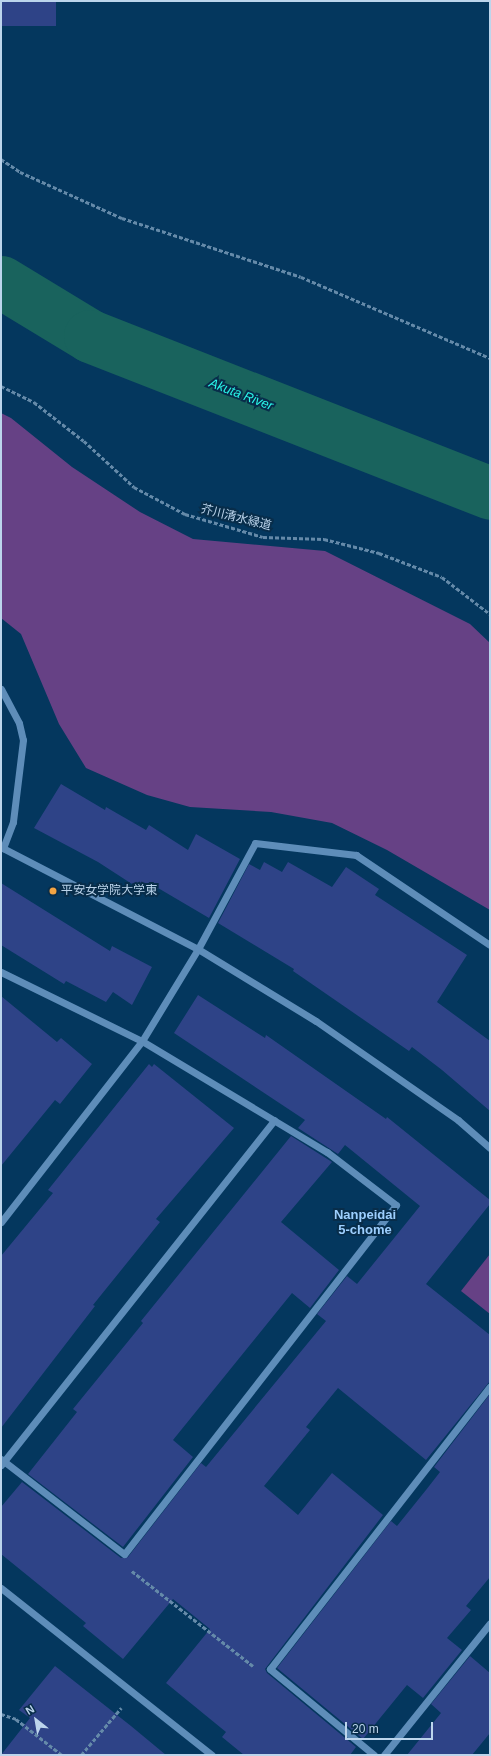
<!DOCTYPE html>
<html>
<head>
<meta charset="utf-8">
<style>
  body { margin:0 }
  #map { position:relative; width:491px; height:1756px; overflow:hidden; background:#04375e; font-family:Helvetica,"Noto Sans JP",sans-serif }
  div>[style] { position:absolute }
  .green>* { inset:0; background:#664185 }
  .river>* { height:53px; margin:-26.5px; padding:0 26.5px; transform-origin:26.5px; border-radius:26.5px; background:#19635d }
  .building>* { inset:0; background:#2e4387; transform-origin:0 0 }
  .path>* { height:2.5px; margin-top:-1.25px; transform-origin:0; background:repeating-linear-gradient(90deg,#658aa9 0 4px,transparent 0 6px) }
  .minor>* { height:7px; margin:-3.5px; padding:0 3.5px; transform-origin:3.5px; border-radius:3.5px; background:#5e8db9 }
  .dots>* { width:11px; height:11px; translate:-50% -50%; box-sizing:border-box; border:2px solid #082d4a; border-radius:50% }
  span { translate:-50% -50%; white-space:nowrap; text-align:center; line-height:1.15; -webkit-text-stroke:4px #082d4a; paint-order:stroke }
  .street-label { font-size:12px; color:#bcd5ec }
  .poi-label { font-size:12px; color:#bcd5ec }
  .left { translate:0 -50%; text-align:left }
  .water-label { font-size:13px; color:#29f5e8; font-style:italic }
  .neighbourhood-label { font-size:13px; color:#9dcffe; font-weight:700 }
  .frame { position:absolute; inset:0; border:2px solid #bcd5ec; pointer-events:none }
  .north { position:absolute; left:16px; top:1700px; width:40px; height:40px; -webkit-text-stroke:3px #082d4a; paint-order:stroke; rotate:329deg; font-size:11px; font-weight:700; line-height:16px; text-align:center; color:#bcd5ec }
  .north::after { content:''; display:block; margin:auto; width:14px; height:18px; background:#bcd5ec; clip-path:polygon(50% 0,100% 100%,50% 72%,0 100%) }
  .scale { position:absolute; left:345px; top:1722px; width:88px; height:18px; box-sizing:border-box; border:2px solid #bcd5ec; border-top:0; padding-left:5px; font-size:12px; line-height:14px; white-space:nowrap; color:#bcd5ec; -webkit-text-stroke:3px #082d4a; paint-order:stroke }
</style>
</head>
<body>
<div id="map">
  <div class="green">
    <div style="clip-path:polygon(1px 413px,11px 418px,72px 467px,140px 512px,193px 539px,325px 551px,470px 624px,490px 643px,490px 910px,387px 850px,332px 823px,271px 812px,190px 807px,147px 795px,86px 768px,59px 724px,21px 634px,1px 618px)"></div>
    <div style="clip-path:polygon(490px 1254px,490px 1314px,461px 1291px)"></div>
  </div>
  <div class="river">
    <div style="left:1px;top:282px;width:104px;rotate:31.2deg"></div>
    <div style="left:90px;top:336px;width:430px;rotate:21.4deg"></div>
  </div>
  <div class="building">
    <div style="left:1px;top:1px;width:55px;height:25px"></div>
    <div style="clip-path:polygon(61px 784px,105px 810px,106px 807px,146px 830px,149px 825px,188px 850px,196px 834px,240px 859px,209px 918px,158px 888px,152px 897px,98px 862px,34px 828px)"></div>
    <div style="clip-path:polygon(264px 862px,282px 872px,288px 862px,332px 887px,346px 867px,379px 889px,375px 895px,467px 955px,437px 1002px,490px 1041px,490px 1111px,442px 1070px,412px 1047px,409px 1051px,293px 971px,294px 969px,218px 923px,249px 864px,260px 870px)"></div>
    <div style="clip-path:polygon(1px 883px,110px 951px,112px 946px,152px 967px,132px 1005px,113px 992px,106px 1002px,66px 981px,64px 984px,1px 945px)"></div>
    <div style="clip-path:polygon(198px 995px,265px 1038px,266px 1035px,386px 1119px,387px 1117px,490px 1200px,490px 1204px,426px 1284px,490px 1335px,490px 1381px,426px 1460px,338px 1388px,306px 1427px,310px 1430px,264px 1486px,298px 1515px,332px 1473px,383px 1515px,265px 1669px,267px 1673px,356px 1747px,350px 1755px,244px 1755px,222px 1737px,226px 1732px,166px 1683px,210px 1629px,173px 1599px,123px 1659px,83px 1626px,86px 1623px,1px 1554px,1px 1507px,22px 1482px,121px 1558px,128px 1557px,201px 1463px,206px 1467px,326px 1321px,317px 1314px,347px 1276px,357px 1284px,420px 1206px,345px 1145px,338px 1154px,298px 1128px,305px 1120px,174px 1033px)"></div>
    <div style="clip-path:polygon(1px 996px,57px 1042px,61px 1038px,92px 1064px,60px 1104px,55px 1100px,1px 1166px)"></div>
    <div style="clip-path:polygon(149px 1064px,152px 1067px,154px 1064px,234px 1128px,156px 1219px,160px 1222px,93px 1305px,95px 1306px,1px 1428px,1px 1256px,53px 1193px,48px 1190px)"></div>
    <div style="clip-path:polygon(291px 1136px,332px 1162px,281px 1222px,339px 1270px,310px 1308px,292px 1293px,173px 1440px,193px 1457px,123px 1547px,28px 1474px,77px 1412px,73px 1409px,143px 1323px,141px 1321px)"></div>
    <div style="clip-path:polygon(490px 1394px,490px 1577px,466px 1606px,471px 1610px,447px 1638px,462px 1650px,423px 1698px,407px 1685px,363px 1739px,277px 1668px,391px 1521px,397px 1526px,426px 1490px,440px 1472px,434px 1467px)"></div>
    <div style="clip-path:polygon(470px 1656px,490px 1673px,490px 1733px,472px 1755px,407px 1755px,441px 1713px,431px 1704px)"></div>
    <div style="clip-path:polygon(55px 1666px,131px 1726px,166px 1755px,1px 1755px,30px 1718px,19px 1710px)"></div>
  </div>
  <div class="path">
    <div style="left:1px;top:159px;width:23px;rotate:34deg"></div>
    <div style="left:20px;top:172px;width:112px;rotate:24.3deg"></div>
    <div style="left:122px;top:218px;width:188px;rotate:18.2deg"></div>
    <div style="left:301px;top:277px;width:206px;rotate:23.2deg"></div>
    <div style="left:1px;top:386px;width:37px;rotate:26deg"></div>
    <div style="left:34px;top:402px;width:63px;rotate:38deg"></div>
    <div style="left:84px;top:441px;width:68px;rotate:42.6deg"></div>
    <div style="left:134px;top:487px;width:58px;rotate:27.9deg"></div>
    <div style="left:185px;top:514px;width:81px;rotate:16.4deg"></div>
    <div style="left:263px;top:537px;width:61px;rotate:1.9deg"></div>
    <div style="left:324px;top:539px;width:57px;rotate:14.3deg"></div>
    <div style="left:379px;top:553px;width:67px;rotate:20.9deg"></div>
    <div style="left:442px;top:577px;width:61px;rotate:37.6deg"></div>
    <div style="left:132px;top:1571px;width:154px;rotate:38.1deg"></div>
    <div style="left:1px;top:1714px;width:16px;rotate:18deg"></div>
    <div style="left:16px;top:1719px;width:58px;rotate:38deg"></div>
    <div style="left:81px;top:1755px;width:62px;rotate:-49.6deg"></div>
  </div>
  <div class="minor">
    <div style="left:1px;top:689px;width:38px;rotate:62deg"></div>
    <div style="left:19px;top:723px;width:17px;rotate:77deg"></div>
    <div style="left:23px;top:740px;width:83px;rotate:97deg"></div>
    <div style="left:13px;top:822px;width:28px;rotate:111deg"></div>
    <div style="left:1px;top:847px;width:222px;rotate:27.4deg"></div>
    <div style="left:198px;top:949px;width:138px;rotate:31.4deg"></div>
    <div style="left:316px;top:1021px;width:173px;rotate:34.9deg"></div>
    <div style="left:458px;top:1120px;width:43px;rotate:41.2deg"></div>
    <div style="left:1px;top:972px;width:157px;rotate:26.1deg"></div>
    <div style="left:142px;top:1041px;width:216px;rotate:31deg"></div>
    <div style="left:327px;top:1152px;width:87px;rotate:37.5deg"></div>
    <div style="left:396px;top:1205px;width:442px;rotate:127.9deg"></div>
    <div style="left:124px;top:1554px;width:155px;rotate:-142.3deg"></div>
    <div style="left:1px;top:1222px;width:229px;rotate:-52.1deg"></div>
    <div style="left:142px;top:1041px;width:108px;rotate:-58.7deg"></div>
    <div style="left:198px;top:949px;width:120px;rotate:-61.7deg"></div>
    <div style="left:255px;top:843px;width:102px;rotate:6.8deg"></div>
    <div style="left:356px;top:855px;width:161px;rotate:33.9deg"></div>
    <div style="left:1px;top:1465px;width:440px;rotate:-51.6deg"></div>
    <div style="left:1px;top:1588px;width:269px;rotate:38.4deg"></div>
    <div style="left:374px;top:1755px;width:135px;rotate:-140.4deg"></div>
    <div style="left:270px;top:1669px;width:358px;rotate:-52.1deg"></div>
    <div style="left:384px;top:1755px;width:169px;rotate:-51.2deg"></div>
  </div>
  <div class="dots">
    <div style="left:53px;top:891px;background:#f3a443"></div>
  </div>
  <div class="street-label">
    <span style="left:236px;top:518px;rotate:14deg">芥川清水緑道</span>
  </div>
  <div class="poi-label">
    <span class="left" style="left:61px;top:891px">平安女学院大学東</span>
  </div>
  <div class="water-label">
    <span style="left:241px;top:395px;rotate:21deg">Akuta River</span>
  </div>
  <div class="neighbourhood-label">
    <span style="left:365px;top:1223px">Nanpeidai<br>5-chome</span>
  </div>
  <div class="frame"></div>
  <div class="north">N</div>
  <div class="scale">20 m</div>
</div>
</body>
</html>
